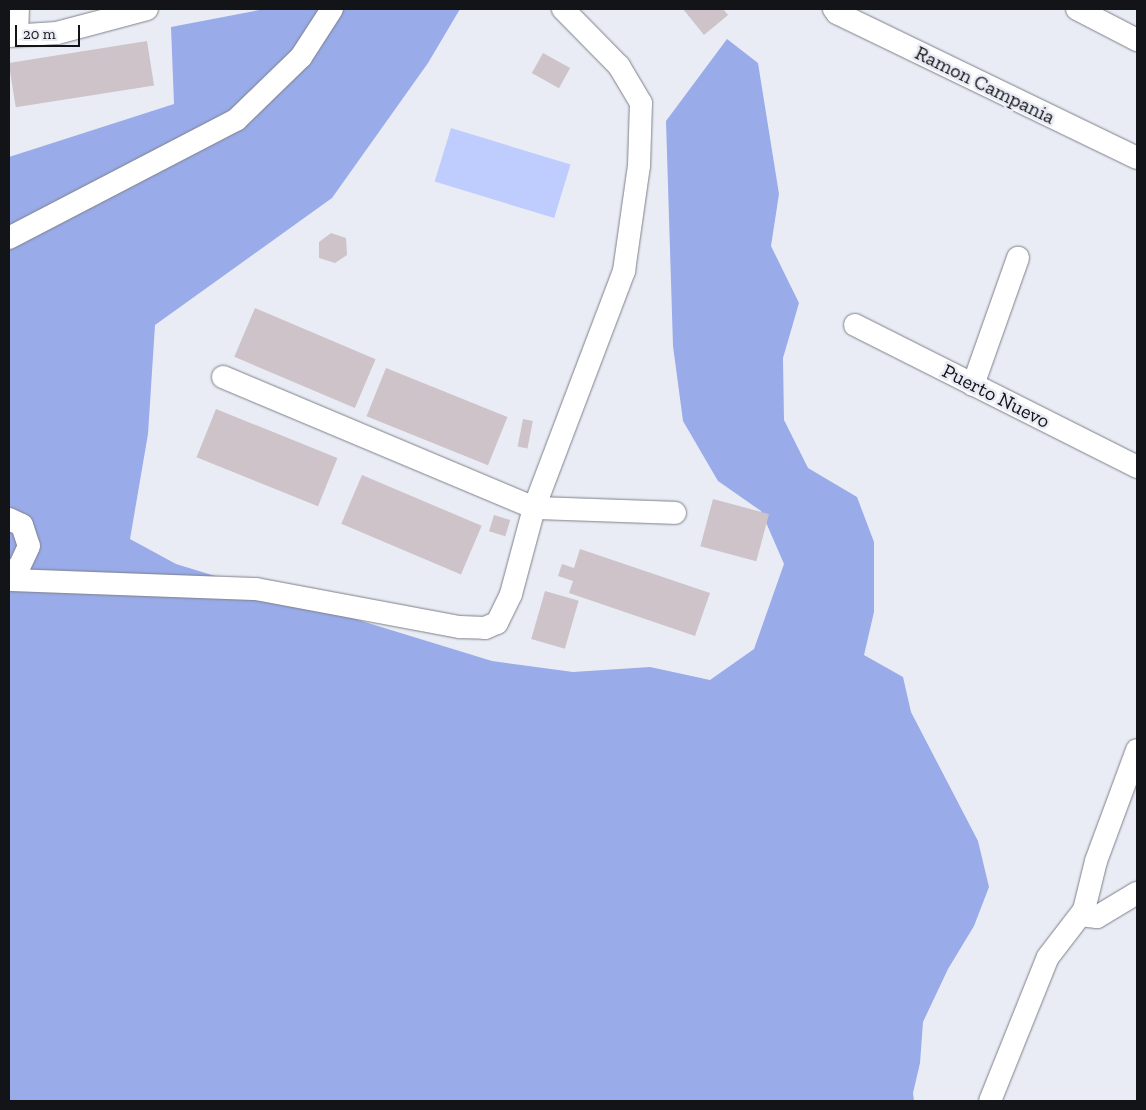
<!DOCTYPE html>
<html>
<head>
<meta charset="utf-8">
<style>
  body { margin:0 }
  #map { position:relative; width:1146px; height:1110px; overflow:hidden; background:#e9ecf5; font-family:"Zilla Slab",serif }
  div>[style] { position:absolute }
  .green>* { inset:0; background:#becdfd; transform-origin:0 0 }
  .forest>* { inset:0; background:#99abe9 }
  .building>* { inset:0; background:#cdc3c9; transform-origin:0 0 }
  .roads { filter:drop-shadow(0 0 1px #7e8089) drop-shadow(0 0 1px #7e8089) }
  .minor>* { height:22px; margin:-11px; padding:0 11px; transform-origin:11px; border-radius:11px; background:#fff }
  span { translate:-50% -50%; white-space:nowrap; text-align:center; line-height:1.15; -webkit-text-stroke:5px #e9ecf5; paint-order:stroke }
  .street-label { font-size:20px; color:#131417 }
  .frame { position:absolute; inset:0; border:10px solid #131417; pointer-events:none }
  .scale { position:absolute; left:15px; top:25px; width:65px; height:22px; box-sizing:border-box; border:2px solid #131417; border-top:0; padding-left:6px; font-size:15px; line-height:18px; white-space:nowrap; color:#131417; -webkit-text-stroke:4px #e9ecf5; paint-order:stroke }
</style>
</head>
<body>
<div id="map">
  <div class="green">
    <div style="left:451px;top:128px;width:125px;height:56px;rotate:17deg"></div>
  </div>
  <div class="forest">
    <div style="clip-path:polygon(265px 9px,460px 9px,428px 63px,332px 198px,155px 325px,148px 434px,130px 539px,176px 564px,492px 661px,573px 672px,650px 667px,710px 680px,754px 649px,784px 564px,761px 511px,718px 481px,683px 421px,673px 346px,666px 121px,727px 39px,758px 63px,779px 194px,771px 246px,799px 303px,783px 358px,784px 420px,808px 468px,857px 497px,874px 542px,874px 612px,864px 655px,903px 677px,911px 712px,978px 841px,989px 887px,974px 926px,948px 969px,923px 1022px,920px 1063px,913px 1093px,914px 1101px,9px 1101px,9px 157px,174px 104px,171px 27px)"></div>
  </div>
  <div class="building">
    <div style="clip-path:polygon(683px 9px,723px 9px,728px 15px,704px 35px)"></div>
    <div style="left:147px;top:41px;width:45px;height:140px;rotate:81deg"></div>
    <div style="left:543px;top:53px;width:31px;height:23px;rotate:29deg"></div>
    <div style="clip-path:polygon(331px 233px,346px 238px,347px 255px,335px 263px,319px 258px,319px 242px)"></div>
    <div style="left:255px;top:308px;width:131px;height:53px;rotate:23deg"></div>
    <div style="left:386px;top:368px;width:131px;height:52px;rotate:22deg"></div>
    <div style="left:216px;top:409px;width:131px;height:52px;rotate:22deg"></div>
    <div style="left:523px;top:419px;width:10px;height:28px;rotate:11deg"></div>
    <div style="left:362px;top:475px;width:130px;height:53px;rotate:23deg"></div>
    <div style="left:713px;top:499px;width:58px;height:49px;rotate:15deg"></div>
    <div style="left:494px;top:515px;width:17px;height:17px;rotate:17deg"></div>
    <div style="clip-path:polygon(580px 549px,710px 593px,695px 636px,569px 593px,573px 581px,558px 576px,562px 564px,574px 568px)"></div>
    <div style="left:545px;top:591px;width:35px;height:50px;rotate:16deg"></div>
  </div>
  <div class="roads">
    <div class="minor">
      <div style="left:834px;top:9px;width:5px;rotate:53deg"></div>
      <div style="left:837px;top:13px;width:333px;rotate:25.8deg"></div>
      <div style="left:1077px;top:9px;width:68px;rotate:27.3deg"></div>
      <div style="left:17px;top:35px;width:26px;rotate:-88deg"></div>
      <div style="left:9px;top:36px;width:48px;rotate:-3.6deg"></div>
      <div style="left:57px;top:33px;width:93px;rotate:-14.9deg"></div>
      <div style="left:9px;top:238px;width:256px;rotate:-27.5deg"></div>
      <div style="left:236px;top:120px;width:91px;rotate:-44.1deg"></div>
      <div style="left:301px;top:57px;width:57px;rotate:-57.1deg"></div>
      <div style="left:855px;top:325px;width:316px;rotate:26.7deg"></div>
      <div style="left:223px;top:377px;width:337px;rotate:22.8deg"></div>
      <div style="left:534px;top:508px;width:141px;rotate:2deg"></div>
      <div style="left:973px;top:385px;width:135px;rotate:-70.5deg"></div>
      <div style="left:9px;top:519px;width:14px;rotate:25deg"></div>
      <div style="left:22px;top:525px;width:22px;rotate:72deg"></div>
      <div style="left:29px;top:546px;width:23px;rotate:115deg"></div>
      <div style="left:19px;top:567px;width:12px;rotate:149deg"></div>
      <div style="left:9px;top:580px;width:247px;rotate:2.1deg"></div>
      <div style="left:256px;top:589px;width:208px;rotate:10.6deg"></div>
      <div style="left:460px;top:627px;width:25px;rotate:2deg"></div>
      <div style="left:485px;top:628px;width:13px;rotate:-23deg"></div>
      <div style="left:497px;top:623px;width:32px;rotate:-64deg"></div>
      <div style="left:511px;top:594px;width:89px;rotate:-75deg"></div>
      <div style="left:534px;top:508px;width:254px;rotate:-69.2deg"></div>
      <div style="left:624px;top:271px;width:106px;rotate:-81.9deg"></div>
      <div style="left:639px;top:166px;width:63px;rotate:-88.2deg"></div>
      <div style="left:641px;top:103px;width:43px;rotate:-120.7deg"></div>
      <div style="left:619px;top:66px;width:80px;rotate:-134.5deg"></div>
      <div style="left:1084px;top:910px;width:50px;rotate:-76.2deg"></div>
      <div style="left:1096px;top:861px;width:118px;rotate:-69.7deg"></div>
      <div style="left:1084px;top:910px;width:8px;rotate:50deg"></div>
      <div style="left:1089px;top:916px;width:8px;rotate:7deg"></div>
      <div style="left:1097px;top:917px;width:47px;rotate:-31deg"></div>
      <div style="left:990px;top:1101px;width:155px;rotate:-68.1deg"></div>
      <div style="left:1048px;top:957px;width:59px;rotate:-52.5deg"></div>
    </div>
  </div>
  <div class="street-label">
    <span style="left:985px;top:85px;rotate:26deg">Ramon Campania</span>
    <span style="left:996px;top:396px;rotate:27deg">Puerto Nuevo</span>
  </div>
  <div class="frame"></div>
  <div class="scale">20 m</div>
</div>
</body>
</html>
